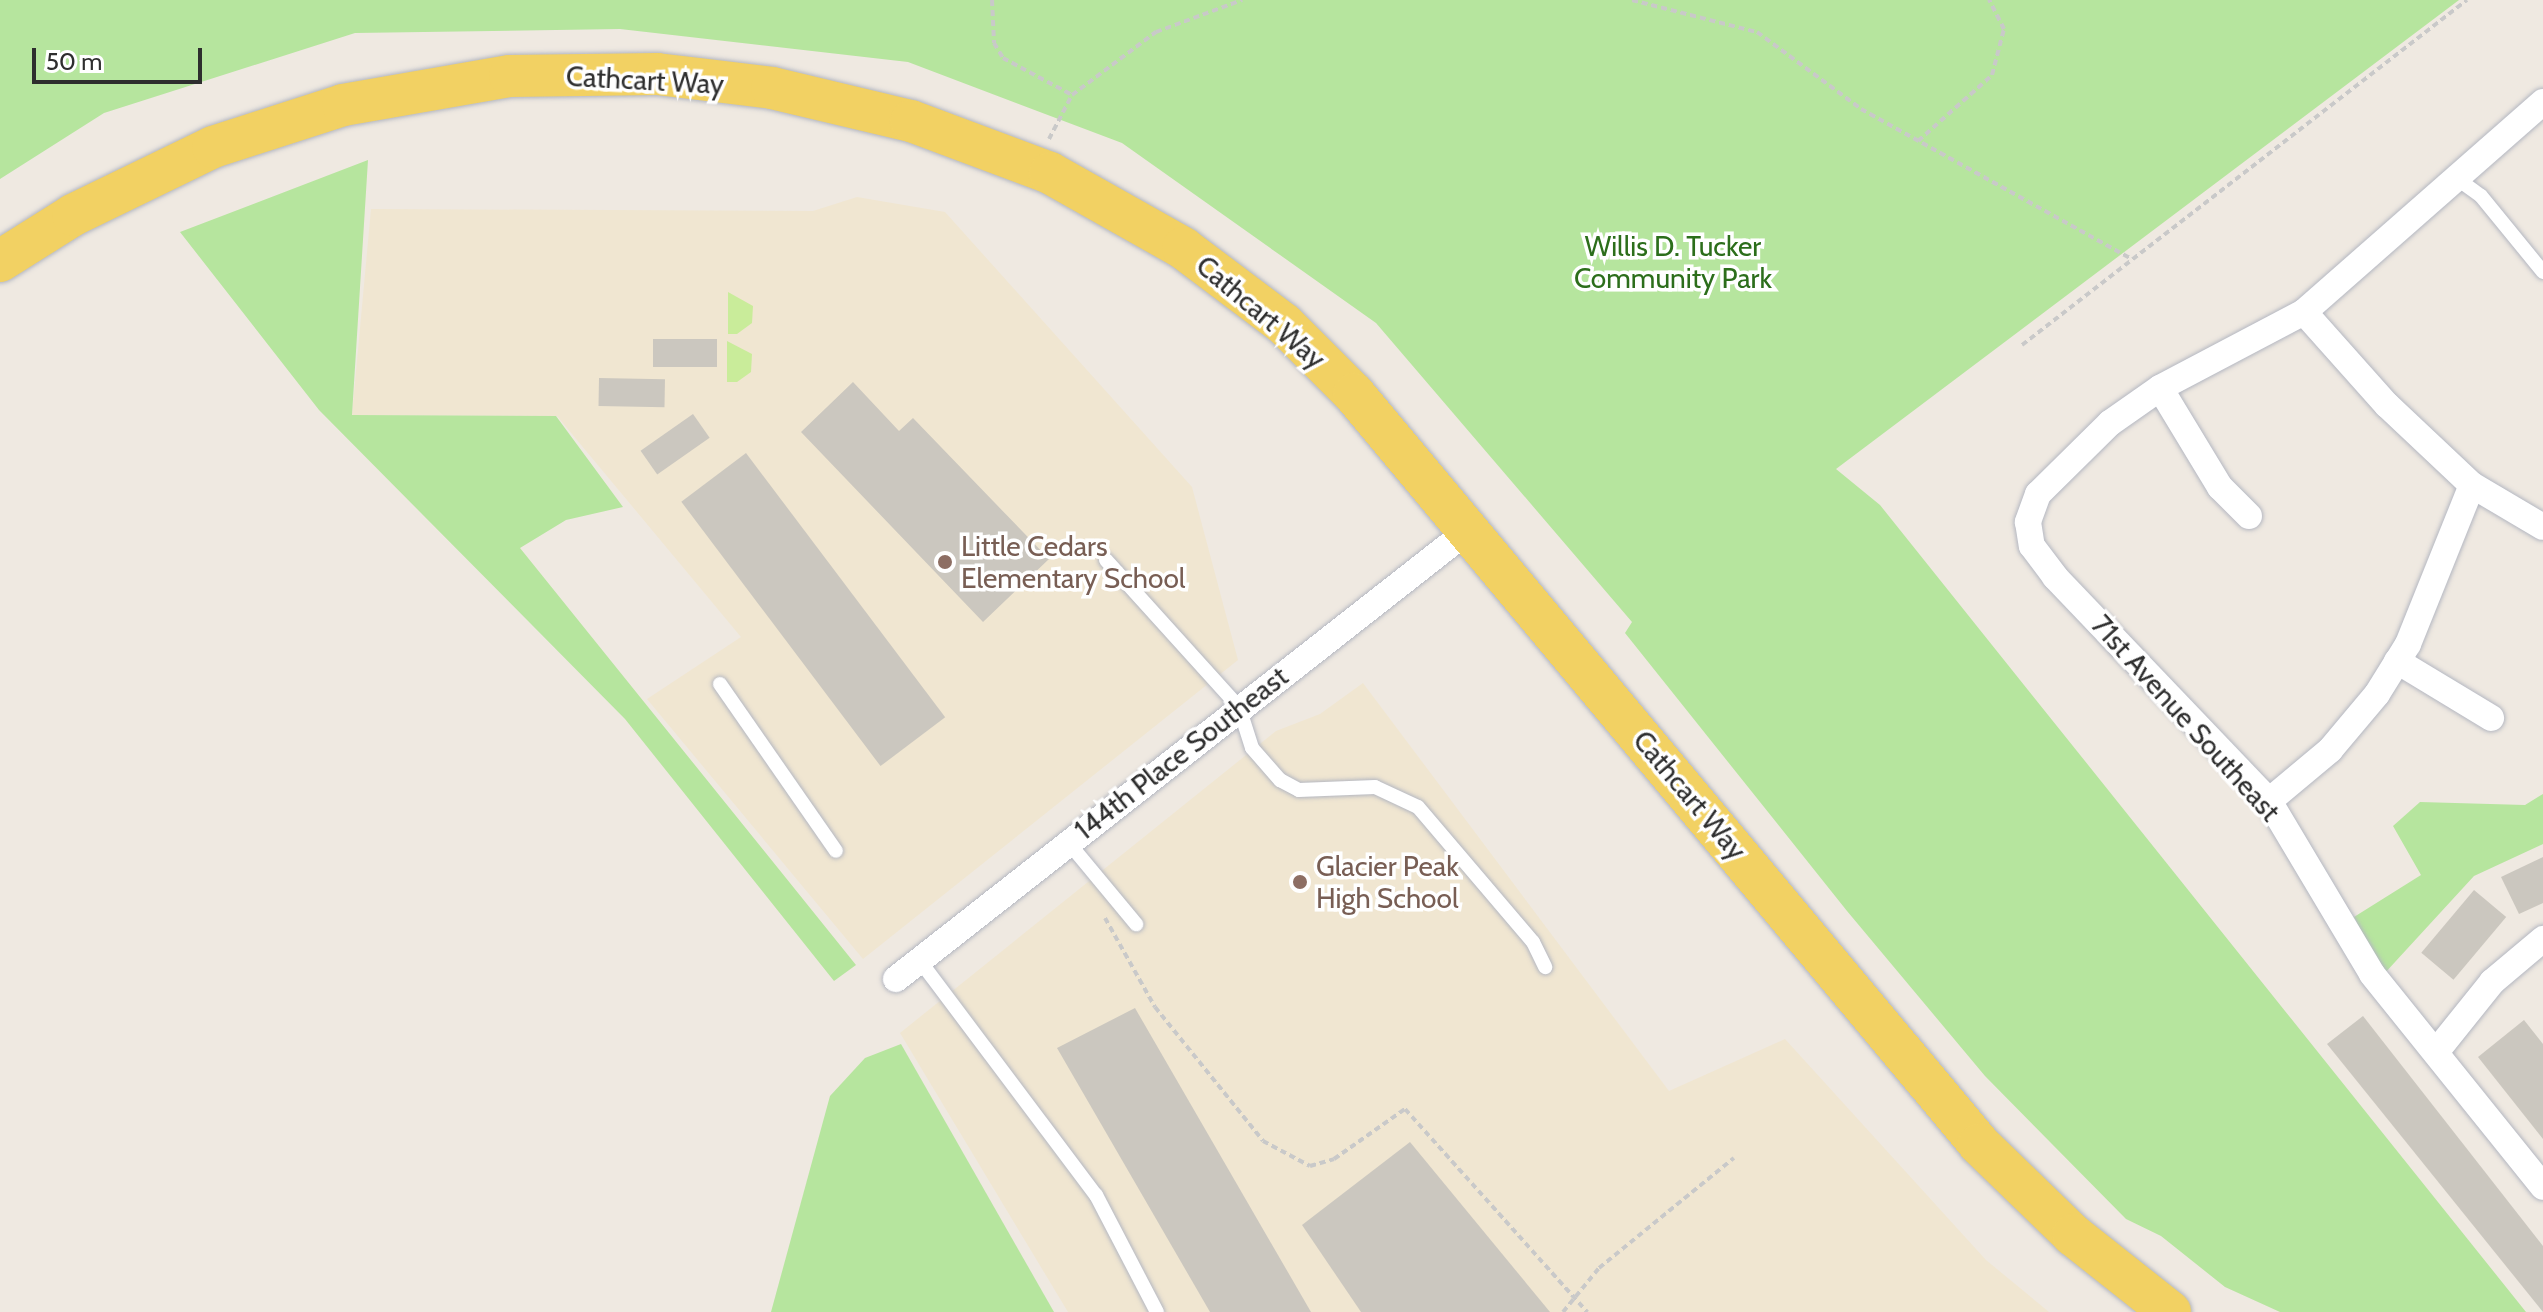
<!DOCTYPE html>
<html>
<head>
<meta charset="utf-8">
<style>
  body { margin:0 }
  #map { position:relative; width:2543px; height:1312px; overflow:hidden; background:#efe9e1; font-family:Cabin,sans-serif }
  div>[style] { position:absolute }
  .education>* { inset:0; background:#f0e6d1 }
  .green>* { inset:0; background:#b6e59e }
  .pitch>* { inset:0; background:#c9ec9a }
  .building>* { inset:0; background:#cbc7bf; transform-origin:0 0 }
  .path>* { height:4px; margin-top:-2px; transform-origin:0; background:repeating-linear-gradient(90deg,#c9c9c9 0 6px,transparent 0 10px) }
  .roads { filter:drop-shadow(0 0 2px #b4b7c1) drop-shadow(0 0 2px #b4b7c1) }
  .service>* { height:14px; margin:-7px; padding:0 7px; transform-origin:7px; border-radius:7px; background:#fff }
  .minor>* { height:26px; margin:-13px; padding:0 13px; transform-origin:13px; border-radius:13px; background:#fff }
  .primary>* { height:42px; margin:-21px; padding:0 21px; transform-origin:21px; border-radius:21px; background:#f2d163 }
  .dots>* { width:22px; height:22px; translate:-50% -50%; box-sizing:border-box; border:4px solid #fff; border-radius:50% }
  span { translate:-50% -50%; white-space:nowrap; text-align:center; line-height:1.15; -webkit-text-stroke:7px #fff; paint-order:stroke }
  .street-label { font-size:28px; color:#2e2e2e }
  .park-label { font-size:28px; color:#2c6e1b }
  .education-label { font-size:28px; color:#785e54 }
  .left { translate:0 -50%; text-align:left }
  .scale { position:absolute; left:32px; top:48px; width:170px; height:36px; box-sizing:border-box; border:4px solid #2e2e2e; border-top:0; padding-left:10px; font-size:24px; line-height:28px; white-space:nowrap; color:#2e2e2e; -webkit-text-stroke:6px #fff; paint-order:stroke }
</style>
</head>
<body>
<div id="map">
  <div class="education">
    <div style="clip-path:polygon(857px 197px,945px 212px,1192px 487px,1238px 660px,863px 959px,647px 699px,741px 637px,557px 416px,352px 415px,371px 209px,813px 211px)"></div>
    <div style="clip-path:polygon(1363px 683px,1669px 1091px,1785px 1039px,1986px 1260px,2049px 1312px,1068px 1312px,900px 1033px,1276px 731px,1320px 714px)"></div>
  </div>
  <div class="green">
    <div style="clip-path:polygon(0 0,2459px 0,1836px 469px,1880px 505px,2526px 1312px,2280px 1312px,2225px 1287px,2161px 1236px,2126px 1219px,1985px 1076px,1847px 911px,1625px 633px,1632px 622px,1376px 323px,1122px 143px,908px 62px,620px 29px,355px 33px,104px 113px,0 179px)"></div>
    <div style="clip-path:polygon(368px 160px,352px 415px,556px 416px,623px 507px,566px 520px,520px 548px,856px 965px,834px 981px,625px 719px,319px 410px,180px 232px)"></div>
    <div style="clip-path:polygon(2543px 794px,2543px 844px,2474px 876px,2384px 974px,2354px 917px,2421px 875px,2393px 826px,2420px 802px,2525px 805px)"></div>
    <div style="clip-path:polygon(901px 1044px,1054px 1312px,771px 1312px,830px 1096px,865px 1058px)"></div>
  </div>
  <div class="pitch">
    <div style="clip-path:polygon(728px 292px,753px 306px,752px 323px,737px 334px,728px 334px)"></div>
    <div style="clip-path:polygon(727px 341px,752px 354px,751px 372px,737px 382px,727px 382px)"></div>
  </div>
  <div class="building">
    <div style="left:653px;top:339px;width:64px;height:28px"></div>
    <div style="left:599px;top:378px;width:66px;height:28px;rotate:1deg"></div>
    <div style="clip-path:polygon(853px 382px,899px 431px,913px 418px,1049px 559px,983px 622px,801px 432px)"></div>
    <div style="left:693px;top:414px;width:29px;height:64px;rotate:55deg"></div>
    <div style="left:746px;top:453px;width:331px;height:81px;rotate:53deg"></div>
    <div style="clip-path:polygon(2543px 857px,2543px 903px,2519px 914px,2501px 877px)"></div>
    <div style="left:2474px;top:890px;width:42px;height:82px;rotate:40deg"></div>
    <div style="clip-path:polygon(1135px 1008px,1311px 1312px,1210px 1312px,1057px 1048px)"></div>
    <div style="clip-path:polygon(2363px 1016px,2543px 1246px,2543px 1312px,2327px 1044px)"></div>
    <div style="clip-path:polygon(2524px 1020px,2543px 1044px,2543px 1139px,2478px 1057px)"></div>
    <div style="clip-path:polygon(1410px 1142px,1550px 1312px,1361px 1312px,1302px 1225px)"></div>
  </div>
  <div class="path">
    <div style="left:992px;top:0;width:43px;rotate:87.3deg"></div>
    <div style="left:994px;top:43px;width:17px;rotate:59deg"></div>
    <div style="left:1003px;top:58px;width:78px;rotate:28.2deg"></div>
    <div style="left:1072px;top:95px;width:105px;rotate:-36.9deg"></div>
    <div style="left:1156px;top:32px;width:92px;rotate:-20.4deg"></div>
    <div style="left:1632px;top:0;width:129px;rotate:14.4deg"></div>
    <div style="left:1757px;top:32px;width:129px;rotate:36.5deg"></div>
    <div style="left:1861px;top:109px;width:308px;rotate:29deg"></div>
    <div style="left:1049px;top:139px;width:50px;rotate:-62.4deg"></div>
    <div style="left:1918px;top:141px;width:99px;rotate:-41.7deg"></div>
    <div style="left:1992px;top:75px;width:48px;rotate:-75.4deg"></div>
    <div style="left:2004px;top:29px;width:33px;rotate:-117deg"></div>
    <div style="left:2022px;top:345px;width:563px;rotate:-37.79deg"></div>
    <div style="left:1105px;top:918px;width:102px;rotate:60.7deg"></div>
    <div style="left:1155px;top:1007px;width:172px;rotate:51.1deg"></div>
    <div style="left:1263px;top:1141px;width:53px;rotate:28deg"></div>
    <div style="left:1310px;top:1166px;width:25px;rotate:-16deg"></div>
    <div style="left:1334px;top:1159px;width:87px;rotate:-35.2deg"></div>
    <div style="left:1405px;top:1109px;width:273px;rotate:48.1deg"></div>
    <div style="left:1563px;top:1312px;width:57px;rotate:-50.7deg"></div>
    <div style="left:1599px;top:1268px;width:174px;rotate:-39.2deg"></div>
  </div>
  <div class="roads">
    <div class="service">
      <div style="left:2459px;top:180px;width:27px;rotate:36deg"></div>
      <div style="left:2481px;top:196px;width:98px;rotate:50.8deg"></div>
      <div style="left:1106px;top:560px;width:198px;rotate:47.9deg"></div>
      <div style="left:1239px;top:707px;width:43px;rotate:72.4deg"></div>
      <div style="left:1252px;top:748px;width:43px;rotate:48.8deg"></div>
      <div style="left:1280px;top:780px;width:21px;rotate:28deg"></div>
      <div style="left:1299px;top:790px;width:76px;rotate:-2.3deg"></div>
      <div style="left:1375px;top:787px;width:47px;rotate:24.9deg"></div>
      <div style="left:1418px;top:807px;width:177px;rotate:49.6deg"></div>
      <div style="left:1533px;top:942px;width:28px;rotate:64deg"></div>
      <div style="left:720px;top:684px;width:203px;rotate:55.2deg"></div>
      <div style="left:1068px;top:842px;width:107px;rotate:50.3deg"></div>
      <div style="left:920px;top:961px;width:293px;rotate:53.1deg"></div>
      <div style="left:1096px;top:1195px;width:132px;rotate:62.5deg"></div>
    </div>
    <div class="minor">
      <div style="left:2543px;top:102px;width:318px;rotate:138.7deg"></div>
      <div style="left:2304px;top:312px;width:163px;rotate:152.2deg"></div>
      <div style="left:2160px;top:388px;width:61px;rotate:145deg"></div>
      <div style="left:2110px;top:423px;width:101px;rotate:135.4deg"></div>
      <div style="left:2038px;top:494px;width:30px;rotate:110deg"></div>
      <div style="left:2028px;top:522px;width:24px;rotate:81deg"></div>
      <div style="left:2032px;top:546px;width:39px;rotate:53deg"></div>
      <div style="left:2055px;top:577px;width:310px;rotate:46.3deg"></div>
      <div style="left:2269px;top:801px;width:201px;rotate:59.2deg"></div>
      <div style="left:2372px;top:974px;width:273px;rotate:51.2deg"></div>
      <div style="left:2304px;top:312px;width:125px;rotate:48.3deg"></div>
      <div style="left:2387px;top:405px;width:117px;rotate:43.3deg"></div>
      <div style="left:2472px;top:485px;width:82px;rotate:30.6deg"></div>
      <div style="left:2160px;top:388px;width:116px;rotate:58.8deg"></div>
      <div style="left:2220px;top:487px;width:41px;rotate:45deg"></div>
      <div style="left:2397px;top:661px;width:110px;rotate:31.2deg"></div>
      <div style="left:2269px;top:801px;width:80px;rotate:-39.9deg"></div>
      <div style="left:2330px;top:750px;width:73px;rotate:-50deg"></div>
      <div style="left:2377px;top:694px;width:59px;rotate:-58.2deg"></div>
      <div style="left:2408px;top:644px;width:171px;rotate:-68.1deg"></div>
      <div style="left:896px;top:979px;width:729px;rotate:-38.1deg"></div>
      <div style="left:2436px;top:1052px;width:90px;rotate:-51.3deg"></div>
      <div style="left:2492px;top:982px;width:67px;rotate:-40.1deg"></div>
    </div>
    <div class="primary">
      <div style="left:0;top:261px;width:86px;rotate:-32.2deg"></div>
      <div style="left:73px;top:215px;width:156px;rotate:-25.9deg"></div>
      <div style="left:213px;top:147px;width:137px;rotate:-17.9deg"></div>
      <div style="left:343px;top:105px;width:169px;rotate:-9.9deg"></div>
      <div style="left:510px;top:76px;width:147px;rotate:-0.8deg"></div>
      <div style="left:657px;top:74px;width:116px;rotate:6.9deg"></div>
      <div style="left:772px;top:88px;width:143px;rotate:13.4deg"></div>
      <div style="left:911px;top:121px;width:148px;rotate:20.5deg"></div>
      <div style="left:1050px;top:173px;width:153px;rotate:29.4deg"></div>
      <div style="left:1183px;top:248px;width:126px;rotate:37deg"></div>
      <div style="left:1284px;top:324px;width:99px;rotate:45deg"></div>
      <div style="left:1354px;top:394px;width:976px;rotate:50.19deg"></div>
      <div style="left:1979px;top:1144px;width:131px;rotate:44.1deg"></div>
      <div style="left:2073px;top:1235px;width:124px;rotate:38.4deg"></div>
    </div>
  </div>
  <div class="dots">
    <div style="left:945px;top:562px;background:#8d6e63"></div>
    <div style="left:1300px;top:882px;background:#8d6e63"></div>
  </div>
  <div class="street-label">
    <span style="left:645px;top:80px;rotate:3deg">Cathcart Way</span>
    <span style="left:1261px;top:312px;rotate:40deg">Cathcart Way</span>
    <span style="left:2186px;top:718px;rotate:48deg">71st Avenue Southeast</span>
    <span style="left:1181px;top:753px;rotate:-38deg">144th Place Southeast</span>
    <span style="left:1690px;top:795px;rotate:50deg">Cathcart Way</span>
  </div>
  <div class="park-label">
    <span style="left:1673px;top:262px">Willis D. Tucker<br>Community Park</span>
  </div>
  <div class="education-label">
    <span class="left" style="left:961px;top:562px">Little Cedars<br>Elementary School</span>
    <span class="left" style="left:1316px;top:882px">Glacier Peak<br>High School</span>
  </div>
  <div class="scale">50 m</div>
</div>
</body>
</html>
